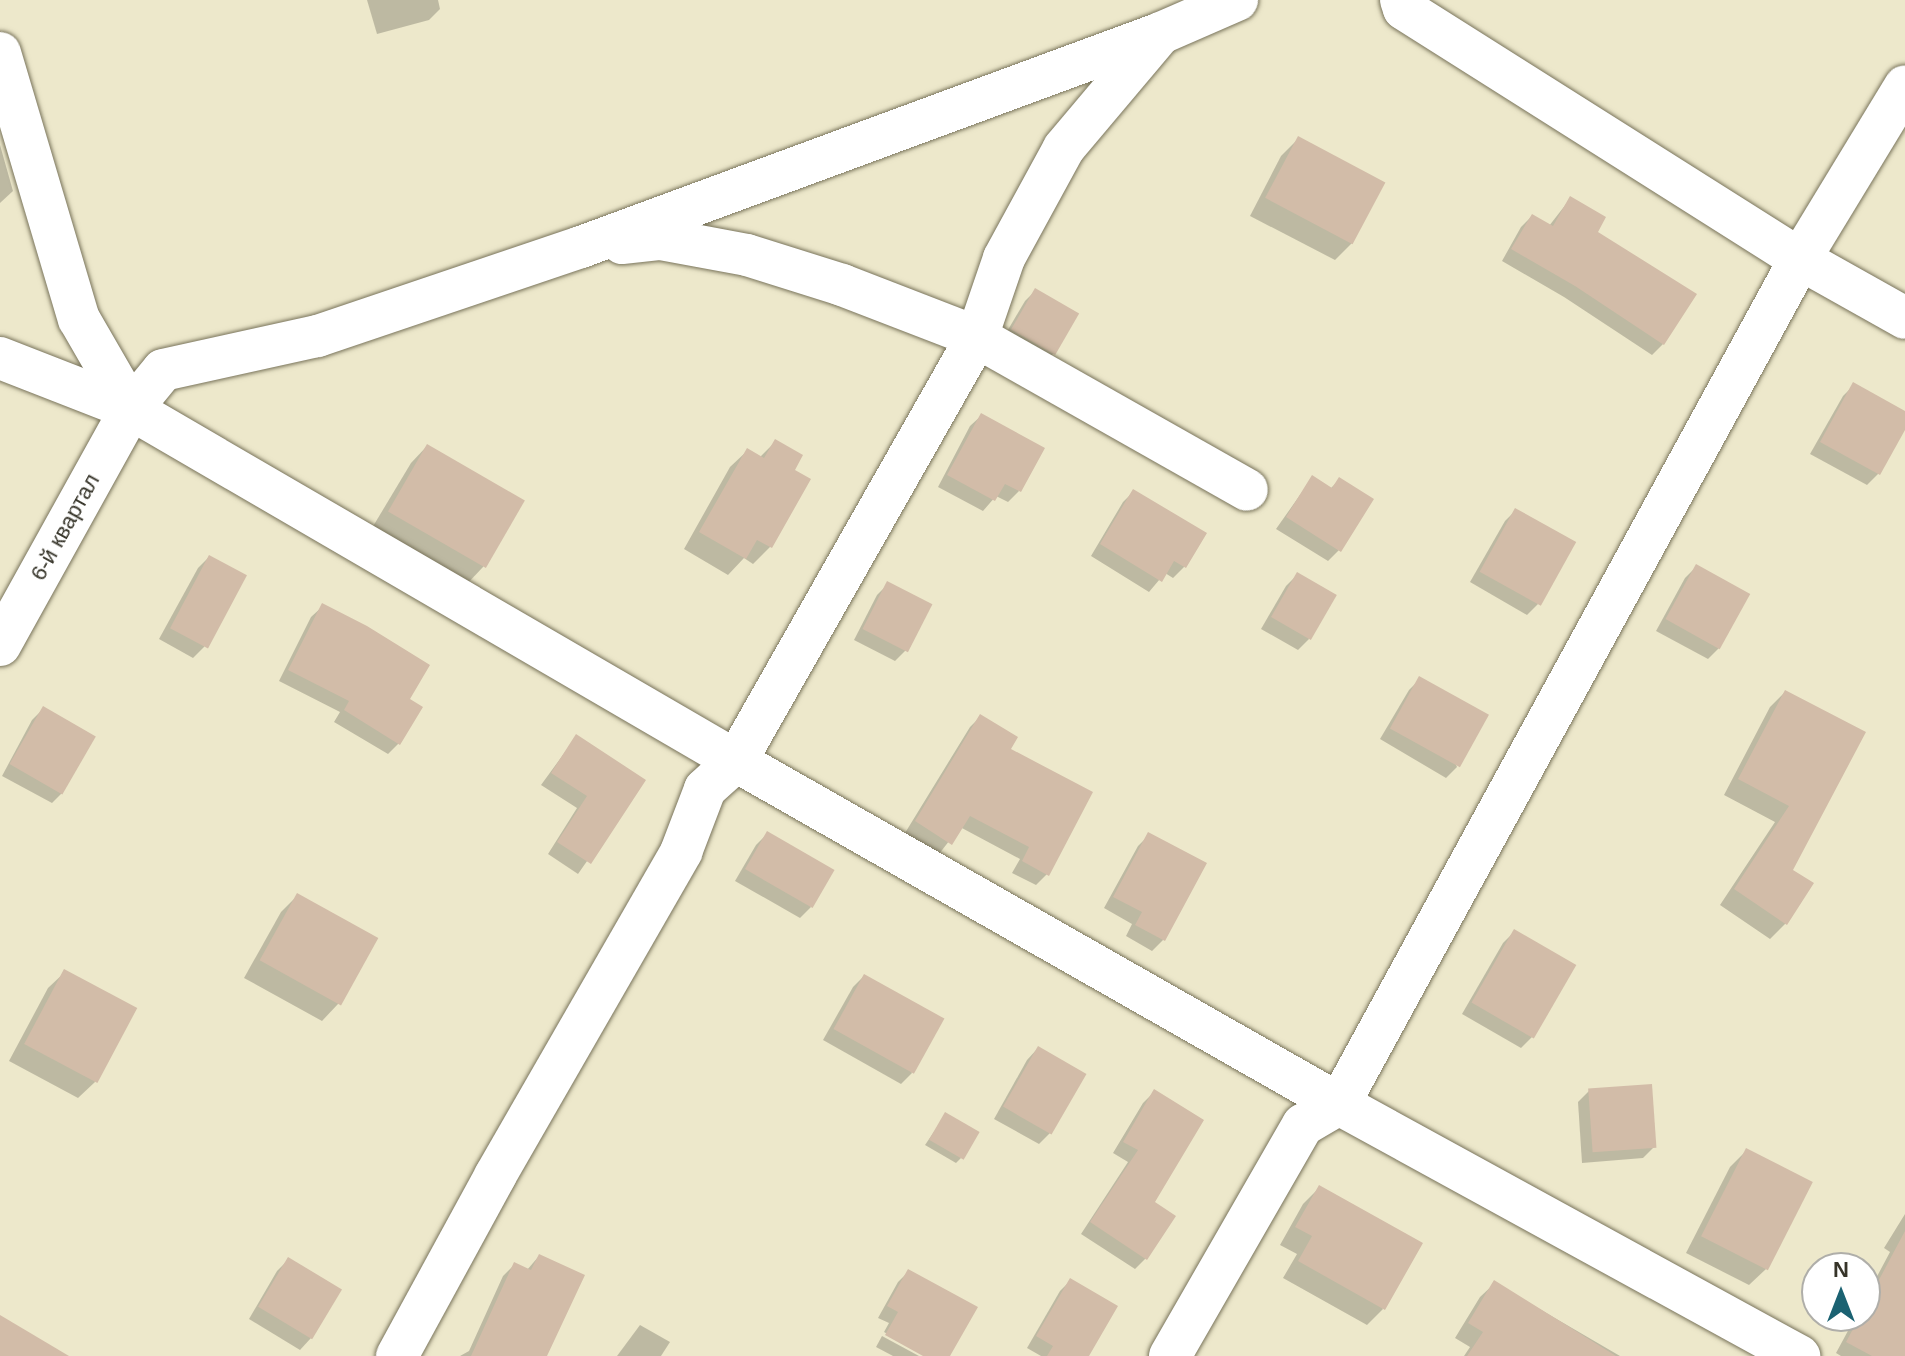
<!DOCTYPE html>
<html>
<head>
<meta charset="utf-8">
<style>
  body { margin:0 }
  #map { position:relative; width:1905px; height:1356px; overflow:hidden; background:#ede8cb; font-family:Helvetica,sans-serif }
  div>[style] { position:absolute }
  .shadow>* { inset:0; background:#0003 }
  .building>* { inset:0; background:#d2bca8; transform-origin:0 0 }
  .roads { filter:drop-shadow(0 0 2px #79745b) drop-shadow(0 0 2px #79745b) }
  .street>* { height:42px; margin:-21px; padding:0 21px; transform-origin:21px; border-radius:21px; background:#fff }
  span { translate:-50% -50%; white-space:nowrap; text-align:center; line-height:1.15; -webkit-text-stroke:7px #fff; paint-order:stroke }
  .street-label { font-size:22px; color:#363429 }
  .north { position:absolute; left:1801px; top:1252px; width:80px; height:80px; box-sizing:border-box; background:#fff; border:2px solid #afaea9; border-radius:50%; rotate:0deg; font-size:22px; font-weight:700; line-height:32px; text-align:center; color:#363429 }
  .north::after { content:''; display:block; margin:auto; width:28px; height:36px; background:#1b6272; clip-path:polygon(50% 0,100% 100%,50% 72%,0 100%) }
</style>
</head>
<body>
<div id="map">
  <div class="shadow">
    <div style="clip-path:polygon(367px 0,438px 0,440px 9px,429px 20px,377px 34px)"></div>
    <div style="clip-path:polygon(1298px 139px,1384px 183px,1352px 243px,1335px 260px,1250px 216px,1281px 156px)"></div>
    <div style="clip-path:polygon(0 145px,13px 191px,0 203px)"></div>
    <div style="clip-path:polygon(1570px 199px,1595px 232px,1663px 344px,1652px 355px,1564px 297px,1502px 261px,1521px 227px,1532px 216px,1549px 226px)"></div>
    <div style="clip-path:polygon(1036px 290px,1054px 353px,1043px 364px,1002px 340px,1025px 301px)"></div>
    <div style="clip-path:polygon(1854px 385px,1905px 413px,1905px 426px,1878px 474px,1867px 485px,1810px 454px,1843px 396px)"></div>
    <div style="clip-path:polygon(982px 415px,1019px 491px,1008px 502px,996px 496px,983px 511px,938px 487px,970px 426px)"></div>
    <div style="clip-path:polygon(775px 442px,792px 470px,808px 480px,770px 547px,753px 564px,744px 558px,728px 575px,684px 549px,730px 467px,747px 451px,759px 458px)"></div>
    <div style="clip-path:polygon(427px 446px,522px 501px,483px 567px,467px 584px,372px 528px,411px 463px)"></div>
    <div style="clip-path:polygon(1312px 478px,1330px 489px,1339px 480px,1339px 550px,1328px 561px,1276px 529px)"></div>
    <div style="clip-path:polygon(1134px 491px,1204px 533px,1184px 567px,1173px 578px,1165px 573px,1149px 592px,1091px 556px,1123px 502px)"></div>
    <div style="clip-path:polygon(1516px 510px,1538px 604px,1527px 615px,1470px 582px,1505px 521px)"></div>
    <div style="clip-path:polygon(209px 557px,244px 576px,204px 647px,193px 658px,159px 639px,198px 568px)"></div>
    <div style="clip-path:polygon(1696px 567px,1719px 648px,1708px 659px,1656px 631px,1685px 578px)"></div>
    <div style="clip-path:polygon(1297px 575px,1309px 639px,1298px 650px,1261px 629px,1286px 586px)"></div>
    <div style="clip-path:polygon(888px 584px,906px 650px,895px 661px,854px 640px,877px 595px)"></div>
    <div style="clip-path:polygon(323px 606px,407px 700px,399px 743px,388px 754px,334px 722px,340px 712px,279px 681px,311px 617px)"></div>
    <div style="clip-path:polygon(1420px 679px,1457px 767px,1446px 778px,1380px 739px,1409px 690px)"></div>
    <div style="clip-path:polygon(1785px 692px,1863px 732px,1790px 870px,1786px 923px,1770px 939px,1720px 905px,1775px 822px,1724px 795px,1770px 707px)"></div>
    <div style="clip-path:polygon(43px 709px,63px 792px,52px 803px,2px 776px,32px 720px)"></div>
    <div style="clip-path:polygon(981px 716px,1008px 750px,1047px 874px,1036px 885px,1012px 873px,1020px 859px,960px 827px,939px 854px,905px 833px,970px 727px)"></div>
    <div style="clip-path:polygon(576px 737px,643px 781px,578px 874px,548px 854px,577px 808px,541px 785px)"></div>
    <div style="clip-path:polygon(767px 834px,811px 907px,800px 918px,735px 881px,756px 845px)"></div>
    <div style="clip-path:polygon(1149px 835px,1163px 940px,1152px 951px,1126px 936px,1132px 924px,1104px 908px,1138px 846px)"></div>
    <div style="clip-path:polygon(298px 895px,375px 939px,338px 1004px,322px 1021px,244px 978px,281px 912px)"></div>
    <div style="clip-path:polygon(1514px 932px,1574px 966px,1532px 1037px,1521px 1048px,1462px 1014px,1503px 943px)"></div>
    <div style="clip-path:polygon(65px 972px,95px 1082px,78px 1098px,9px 1061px,48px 988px)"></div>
    <div style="clip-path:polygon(864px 976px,912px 1073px,901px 1084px,823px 1040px,853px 987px)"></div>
    <div style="clip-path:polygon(1038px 1048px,1050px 1133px,1039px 1144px,994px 1119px,1027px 1060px)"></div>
    <div style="clip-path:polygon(1589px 1091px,1654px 1147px,1643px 1158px,1582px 1163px,1578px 1102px)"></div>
    <div style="clip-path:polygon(1154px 1092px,1152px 1202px,1146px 1258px,1135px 1269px,1081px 1234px,1128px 1162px,1113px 1153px,1143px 1103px)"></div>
    <div style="clip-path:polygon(946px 1114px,961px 1158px,956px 1163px,925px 1145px)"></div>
    <div style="clip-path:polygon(1747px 1150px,1766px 1269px,1749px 1285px,1686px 1253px,1730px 1167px)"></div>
    <div style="clip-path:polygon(1320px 1187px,1383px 1309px,1367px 1325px,1283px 1278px,1297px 1254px,1280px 1245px,1303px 1204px)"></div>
    <div style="clip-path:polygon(1905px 1214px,1905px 1356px,1841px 1356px,1836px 1353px,1856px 1316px,1865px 1316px,1865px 1299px,1890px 1252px,1884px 1248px)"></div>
    <div style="clip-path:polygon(539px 1256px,542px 1356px,460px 1356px,469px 1351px,503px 1276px,514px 1265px,527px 1270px)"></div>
    <div style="clip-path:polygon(288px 1260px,311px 1338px,300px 1350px,249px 1319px,277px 1271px)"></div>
    <div style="clip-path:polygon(909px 1271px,948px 1356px,927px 1356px,884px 1332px,889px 1323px,878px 1318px,898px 1282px)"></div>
    <div style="clip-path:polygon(1071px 1280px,1087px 1356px,1041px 1356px,1027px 1348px,1060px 1291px)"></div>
    <div style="clip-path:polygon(1495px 1283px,1620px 1356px,1464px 1356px,1470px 1347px,1455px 1338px,1480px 1297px)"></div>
    <div style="clip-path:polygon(640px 1325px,670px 1342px,661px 1356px,617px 1356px)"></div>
    <div style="clip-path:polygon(882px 1336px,919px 1356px,893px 1356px,876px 1347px)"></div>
  </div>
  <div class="building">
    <div style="left:1298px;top:136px;width:99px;height:70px;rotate:28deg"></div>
    <div style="clip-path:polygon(1570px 196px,1606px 217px,1598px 232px,1697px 294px,1664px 345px,1575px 286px,1511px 249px,1532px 214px,1553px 226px)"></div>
    <div style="left:1035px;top:288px;width:51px;height:48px;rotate:30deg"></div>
    <div style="clip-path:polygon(1853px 382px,1905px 411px,1905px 430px,1880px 475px,1820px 442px)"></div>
    <div style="clip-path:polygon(981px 413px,1045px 448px,1021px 492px,1005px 484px,995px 501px,947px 475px)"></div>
    <div style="clip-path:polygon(775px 439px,803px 455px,795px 470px,811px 479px,772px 548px,757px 540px,746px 559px,699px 532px,747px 448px,764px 458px)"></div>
    <div style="left:427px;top:444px;width:113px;height:78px;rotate:30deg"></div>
    <div style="clip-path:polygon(1312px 475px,1332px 488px,1339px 477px,1374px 499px,1341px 552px,1286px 517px)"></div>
    <div style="clip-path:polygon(1133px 489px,1207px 533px,1186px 568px,1174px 561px,1162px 582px,1100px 544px)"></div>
    <div style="left:1515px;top:508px;width:70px;height:73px;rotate:29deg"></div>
    <div style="left:209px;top:555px;width:43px;height:83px;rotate:28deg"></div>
    <div style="left:1696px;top:564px;width:62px;height:63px;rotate:29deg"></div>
    <div style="left:1297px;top:572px;width:46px;height:52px;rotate:30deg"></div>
    <div style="left:887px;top:581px;width:51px;height:54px;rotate:27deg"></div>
    <div style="clip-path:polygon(322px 603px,367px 626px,430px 665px,410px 699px,423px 707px,400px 745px,344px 710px,349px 701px,288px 670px)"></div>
    <div style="left:1419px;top:676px;width:80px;height:60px;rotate:29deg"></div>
    <div style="clip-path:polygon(1785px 690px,1866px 732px,1793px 870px,1814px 883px,1787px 925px,1734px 889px,1789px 806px,1738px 779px)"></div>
    <div style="left:43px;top:706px;width:61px;height:67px;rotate:30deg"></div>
    <div style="clip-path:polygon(980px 714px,1018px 737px,1011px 749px,1093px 792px,1049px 876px,1022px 861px,1029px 847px,970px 816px,952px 845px,915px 821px)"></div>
    <div style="clip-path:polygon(576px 734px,646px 780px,591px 864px,557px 842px,587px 796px,551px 773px)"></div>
    <div style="left:767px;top:831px;width:78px;height:44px;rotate:30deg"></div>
    <div style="clip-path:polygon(1148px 832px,1207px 863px,1165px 941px,1135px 925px,1142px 912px,1113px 897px)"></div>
    <div style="left:297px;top:893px;width:93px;height:77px;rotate:29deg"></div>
    <div style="left:1514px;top:929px;width:72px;height:85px;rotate:30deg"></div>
    <div style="left:64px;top:969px;width:83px;height:85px;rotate:28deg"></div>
    <div style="left:864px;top:974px;width:92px;height:63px;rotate:29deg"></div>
    <div style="left:1038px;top:1046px;width:56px;height:70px;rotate:30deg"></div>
    <div style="left:1652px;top:1084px;width:64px;height:64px;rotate:86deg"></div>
    <div style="clip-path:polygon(1154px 1089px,1204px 1120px,1155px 1202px,1176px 1216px,1147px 1260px,1090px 1222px,1138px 1150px,1123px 1142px)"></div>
    <div style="left:945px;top:1112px;width:40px;height:32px;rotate:30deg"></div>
    <div style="left:1746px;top:1148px;width:75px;height:99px;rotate:27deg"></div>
    <div style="clip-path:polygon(1319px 1185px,1423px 1243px,1385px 1310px,1298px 1261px,1312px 1236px,1295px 1227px)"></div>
    <div style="clip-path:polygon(1905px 1231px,1905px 1356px,1872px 1356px,1846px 1342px,1860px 1316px,1865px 1316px,1865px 1306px)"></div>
    <div style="clip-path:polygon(539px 1254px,585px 1275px,547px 1356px,471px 1356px,514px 1262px,531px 1270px)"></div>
    <div style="left:288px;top:1257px;width:63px;height:58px;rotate:31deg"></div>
    <div style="clip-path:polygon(908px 1269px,978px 1307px,950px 1356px,923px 1356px,885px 1335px,898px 1312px,887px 1306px)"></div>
    <div style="clip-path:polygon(1070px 1278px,1118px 1306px,1089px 1356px,1047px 1356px,1053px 1346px,1036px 1336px)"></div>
    <div style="clip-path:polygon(1494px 1280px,1616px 1356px,1467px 1356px,1483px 1332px,1468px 1323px)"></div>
    <div style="clip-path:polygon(0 1315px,69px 1356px,0 1356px)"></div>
  </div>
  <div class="roads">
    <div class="street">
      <div style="left:1401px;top:0;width:9px;rotate:72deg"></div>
      <div style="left:1404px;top:9px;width:468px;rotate:32.3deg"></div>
      <div style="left:1800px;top:259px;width:120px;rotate:29.3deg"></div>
      <div style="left:0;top:53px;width:277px;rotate:73.5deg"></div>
      <div style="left:79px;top:319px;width:104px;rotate:60deg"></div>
      <div style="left:622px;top:243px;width:39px;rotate:-6deg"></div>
      <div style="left:661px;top:239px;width:87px;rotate:10.5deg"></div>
      <div style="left:747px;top:255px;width:100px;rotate:17.5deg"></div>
      <div style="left:842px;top:285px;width:145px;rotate:21.1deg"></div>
      <div style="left:977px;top:337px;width:310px;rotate:29.5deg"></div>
      <div style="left:0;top:358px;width:141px;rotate:21.3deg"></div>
      <div style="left:131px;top:409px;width:700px;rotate:30.19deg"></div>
      <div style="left:736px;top:761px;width:694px;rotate:29.63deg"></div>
      <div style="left:1339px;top:1104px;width:525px;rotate:28.72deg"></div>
      <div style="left:0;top:645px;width:270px;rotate:-61deg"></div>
      <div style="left:131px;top:409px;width:50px;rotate:-50.6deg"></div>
      <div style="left:163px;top:370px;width:159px;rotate:-12.4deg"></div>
      <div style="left:318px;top:336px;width:278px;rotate:-18.7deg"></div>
      <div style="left:581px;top:247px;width:618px;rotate:-20.25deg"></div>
      <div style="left:1161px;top:33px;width:83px;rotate:-23.5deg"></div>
      <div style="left:397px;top:1356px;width:205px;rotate:-61.4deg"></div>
      <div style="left:495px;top:1176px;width:374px;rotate:-60.1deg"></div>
      <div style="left:681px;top:852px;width:67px;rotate:-69.1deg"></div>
      <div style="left:705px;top:789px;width:42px;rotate:-42.1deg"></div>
      <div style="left:736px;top:761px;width:488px;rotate:-60.4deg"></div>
      <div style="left:977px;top:337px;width:83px;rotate:-71.1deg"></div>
      <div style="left:1004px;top:258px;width:125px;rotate:-61.4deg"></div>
      <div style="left:1064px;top:148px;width:150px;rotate:-49.9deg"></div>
      <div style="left:1170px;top:1356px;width:267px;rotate:-60.1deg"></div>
      <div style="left:1303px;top:1125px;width:42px;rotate:-30.3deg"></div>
      <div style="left:1339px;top:1104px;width:963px;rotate:-61.38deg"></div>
      <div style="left:1800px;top:259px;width:202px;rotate:-58.7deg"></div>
    </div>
  </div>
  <div class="street-label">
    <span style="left:65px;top:527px;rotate:-61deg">6-й квартал</span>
  </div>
  <div class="north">N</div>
</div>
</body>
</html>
